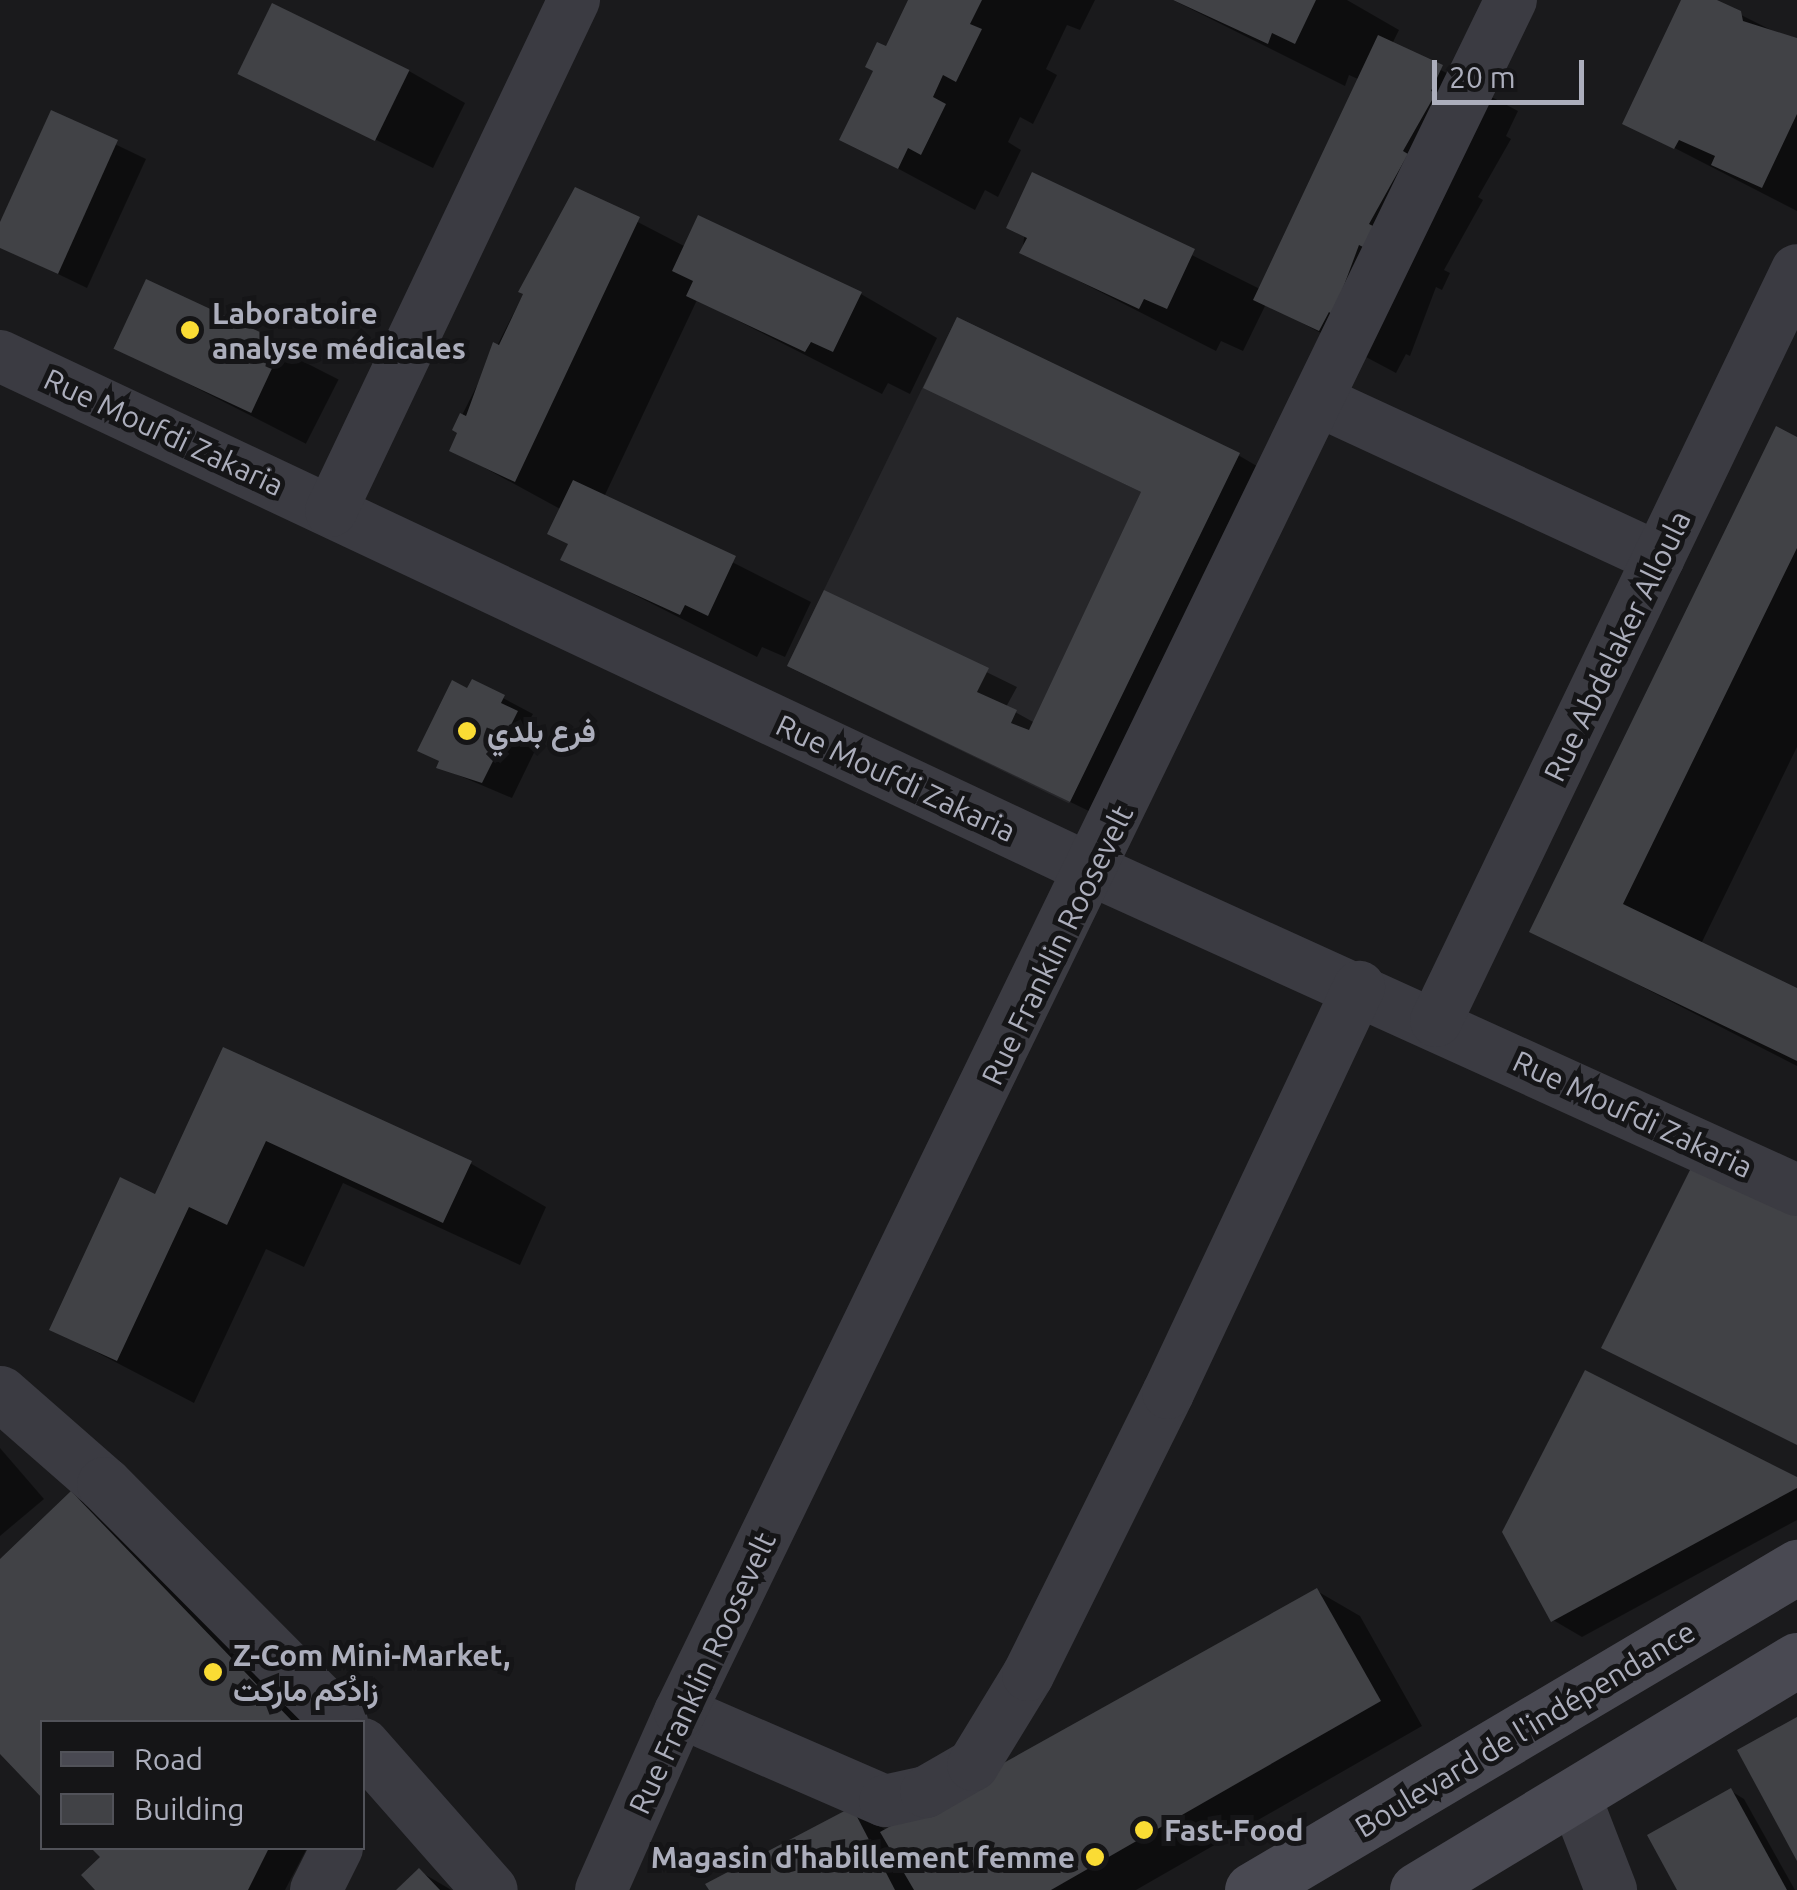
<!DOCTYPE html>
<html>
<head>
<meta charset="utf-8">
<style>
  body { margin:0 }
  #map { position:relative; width:1797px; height:1890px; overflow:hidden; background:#1a1a1c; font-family:Ubuntu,Vazirmatn,sans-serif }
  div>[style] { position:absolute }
  .built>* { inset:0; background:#262629; transform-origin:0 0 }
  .shadow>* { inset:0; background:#0007; transform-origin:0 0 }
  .building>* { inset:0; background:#414246; transform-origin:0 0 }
  .minor>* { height:52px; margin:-26px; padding:0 26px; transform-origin:26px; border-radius:26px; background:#3b3b42 }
  .tertiary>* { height:55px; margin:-27.5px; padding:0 27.5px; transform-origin:27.5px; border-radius:27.5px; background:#3b3b42 }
  .secondary>* { height:55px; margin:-27.5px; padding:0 27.5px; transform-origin:27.5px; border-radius:27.5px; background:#494952 }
  .dots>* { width:28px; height:28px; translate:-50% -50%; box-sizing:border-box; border:5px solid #151517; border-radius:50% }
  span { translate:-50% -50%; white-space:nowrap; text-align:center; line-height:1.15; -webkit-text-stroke:10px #151517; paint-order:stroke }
  .poi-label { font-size:30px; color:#acaebc; font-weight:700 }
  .left { translate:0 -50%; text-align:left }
  .right { translate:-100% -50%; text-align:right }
  .street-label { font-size:30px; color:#acaebc }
  .legend { position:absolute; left:40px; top:1720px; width:325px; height:130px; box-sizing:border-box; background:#151517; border:2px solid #515259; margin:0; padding:12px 18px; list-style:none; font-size:30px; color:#acaebc }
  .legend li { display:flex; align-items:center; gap:20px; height:50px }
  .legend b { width:50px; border:2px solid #515259 }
  .scale { position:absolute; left:1432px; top:60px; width:152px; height:45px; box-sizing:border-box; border:5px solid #acaebc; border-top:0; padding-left:12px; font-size:30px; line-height:35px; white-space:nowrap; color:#acaebc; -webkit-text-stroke:8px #151517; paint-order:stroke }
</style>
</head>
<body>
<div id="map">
  <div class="built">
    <div style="left:957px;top:317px;width:314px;height:388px;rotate:26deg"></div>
  </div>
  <div class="shadow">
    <div style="clip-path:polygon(911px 0,1095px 0,1080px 30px,1067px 25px,1046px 69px,1057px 75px,1033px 124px,1020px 117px,1008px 142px,1021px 150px,998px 197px,985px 190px,975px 210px,843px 139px)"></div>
    <div style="clip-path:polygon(1173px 0,1347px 0,1399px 30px,1392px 44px,1518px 111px,1506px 136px,1511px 139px,1478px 197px,1483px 200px,1444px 270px,1450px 273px,1442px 290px,1436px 287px,1410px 356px,1406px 354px,1396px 373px,1266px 304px,1243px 351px,1221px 341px,1216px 351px,1022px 252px,1033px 176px,1260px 289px,1360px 80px,1349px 75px,1345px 86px)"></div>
    <div style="clip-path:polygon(1683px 0,1711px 0,1797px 43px,1797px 211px,1626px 123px)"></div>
    <div style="clip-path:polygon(409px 71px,465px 103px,433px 168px,241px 73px)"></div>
    <div style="clip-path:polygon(52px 114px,146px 159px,87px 288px,0 246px,0 228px)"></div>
    <div style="clip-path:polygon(576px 190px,686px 247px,861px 294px,937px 338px,910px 394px,888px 383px,882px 394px,697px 300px,604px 497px,811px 602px,785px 657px,762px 647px,757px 657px,564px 559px,571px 545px,562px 510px,452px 450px,460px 432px,455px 429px)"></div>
    <div style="left:147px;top:282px;width:215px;height:72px;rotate:27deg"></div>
    <div style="clip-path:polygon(926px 387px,1238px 455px,1267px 472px,1099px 816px,790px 665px,825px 593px,1017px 687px,1006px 707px,1035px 723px,1143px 493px)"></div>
    <div style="clip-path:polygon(1797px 439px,1797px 747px,1701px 944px,1797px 991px,1797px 1066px,1533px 931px)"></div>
    <div style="clip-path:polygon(473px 682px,533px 714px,529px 721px,545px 730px,512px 798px,439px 767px)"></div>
    <div style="clip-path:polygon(225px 1050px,470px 1163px,546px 1207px,520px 1265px,343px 1183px,304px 1267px,266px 1249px,194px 1403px,52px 1329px,156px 1197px)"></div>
    <div style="clip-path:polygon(0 1448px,44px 1499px,0 1536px)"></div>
    <div style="clip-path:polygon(1797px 1480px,1797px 1520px,1582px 1637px,1553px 1620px)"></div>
    <div style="clip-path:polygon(71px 1495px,100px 1511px,303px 1722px,42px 1722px,42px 1794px,0 1750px,0 1562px)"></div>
    <div style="clip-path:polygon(1317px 1591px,1360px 1616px,1422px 1726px,1136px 1890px,711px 1890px,852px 1810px,888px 1831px)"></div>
    <div style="clip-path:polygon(1731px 1791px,1744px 1799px,1795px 1890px,1680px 1890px)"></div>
    <div style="clip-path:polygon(94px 1848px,307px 1848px,285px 1890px,99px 1890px,104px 1857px)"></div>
    <div style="clip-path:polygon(419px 1871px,448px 1888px,451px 1890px,399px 1890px)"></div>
  </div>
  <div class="building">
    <div style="clip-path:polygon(908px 0,982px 0,970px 24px,982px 29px,956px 82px,943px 75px,933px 97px,946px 104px,921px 155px,908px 148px,898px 169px,839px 140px,873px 71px,865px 67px,877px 42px,886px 46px)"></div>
    <div style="clip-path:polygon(1173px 0,1316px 0,1295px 44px,1272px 33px,1268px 44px)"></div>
    <div style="clip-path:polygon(1681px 0,1717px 0,1741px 11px,1743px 21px,1797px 38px,1797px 114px,1762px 188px,1711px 165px,1715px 156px,1679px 140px,1674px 149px,1622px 124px)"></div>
    <div style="left:272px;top:3px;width:153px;height:79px;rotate:26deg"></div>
    <div style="clip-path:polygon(1378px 35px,1443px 65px,1431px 91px,1436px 93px,1403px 151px,1408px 154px,1369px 224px,1375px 227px,1365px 248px,1359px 245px,1333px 315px,1329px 312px,1319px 331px,1253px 300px)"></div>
    <div style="clip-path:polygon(51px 110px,118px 140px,58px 274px,0 248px,0 222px)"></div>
    <div style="clip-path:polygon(1032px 172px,1195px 249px,1167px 309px,1144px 299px,1139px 309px,1019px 253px,1027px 238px,1006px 228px)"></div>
    <div style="clip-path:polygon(575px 187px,640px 217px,515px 482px,449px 451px,457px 433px,452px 430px,460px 413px,466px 416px,493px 342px,499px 345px,523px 294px,518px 292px)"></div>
    <div style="clip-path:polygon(698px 215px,862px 292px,833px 352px,811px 342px,805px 352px,686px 296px,693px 281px,672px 271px)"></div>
    <div style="left:146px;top:279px;width:152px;height:77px;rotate:25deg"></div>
    <div style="clip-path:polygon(957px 317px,1240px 453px,1070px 802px,787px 666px,824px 590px,989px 668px,977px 692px,1017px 710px,1011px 723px,1029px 730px,1141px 492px,923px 388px)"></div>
    <div style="clip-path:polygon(1776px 426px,1797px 437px,1797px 548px,1623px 904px,1797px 988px,1797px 1061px,1529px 932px)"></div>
    <div style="clip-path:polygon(573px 480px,736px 556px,708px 616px,685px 605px,680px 615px,560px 560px,568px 544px,547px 534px)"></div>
    <div style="clip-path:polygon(472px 679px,505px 695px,501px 703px,518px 711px,482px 783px,436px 768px,439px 761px,417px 751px,452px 680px,467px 688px)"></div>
    <div style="clip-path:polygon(223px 1047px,472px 1161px,443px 1223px,266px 1141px,227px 1225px,189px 1207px,117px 1361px,49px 1330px,120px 1177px,155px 1194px)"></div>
    <div style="clip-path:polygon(1693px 1164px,1797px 1216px,1797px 1445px,1601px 1348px)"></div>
    <div style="clip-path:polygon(1585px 1370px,1797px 1477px,1797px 1488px,1551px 1622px,1502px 1532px)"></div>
    <div style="clip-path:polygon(71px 1491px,293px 1722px,42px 1722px,42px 1798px,0 1754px,0 1559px)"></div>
    <div style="clip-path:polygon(1317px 1588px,1381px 1701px,1051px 1890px,914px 1890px,880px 1832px)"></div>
    <div style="clip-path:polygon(1797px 1717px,1797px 1861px,1737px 1750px)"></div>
    <div style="clip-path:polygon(1731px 1788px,1787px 1890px,1677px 1890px,1647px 1835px)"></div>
    <div style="clip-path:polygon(852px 1807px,895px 1890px,709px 1890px,705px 1884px)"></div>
    <div style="clip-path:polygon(91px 1848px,269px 1848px,248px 1890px,95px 1890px,81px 1875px,100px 1857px)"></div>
    <div style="clip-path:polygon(419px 1868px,440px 1890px,396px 1890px)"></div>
  </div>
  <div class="minor">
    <div style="left:0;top:356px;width:1209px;rotate:25.21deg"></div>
    <div style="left:1094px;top:871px;width:772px;rotate:24.41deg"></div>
    <div style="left:1321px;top:402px;width:372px;rotate:24.8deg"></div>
    <div style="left:331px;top:511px;width:566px;rotate:-64.57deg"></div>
    <div style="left:1436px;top:1021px;width:833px;rotate:-64.33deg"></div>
    <div style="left:680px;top:1712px;width:223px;rotate:23.5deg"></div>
    <div style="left:885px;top:1801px;width:42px;rotate:-12.4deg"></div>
    <div style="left:926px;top:1792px;width:54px;rotate:-29.9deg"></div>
    <div style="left:973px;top:1765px;width:105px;rotate:-58.6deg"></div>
    <div style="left:1028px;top:1675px;width:315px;rotate:-63.6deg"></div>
    <div style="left:1168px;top:1393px;width:449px;rotate:-64.8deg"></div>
    <div style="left:1575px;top:1797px;width:100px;rotate:68.8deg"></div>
    <div style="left:316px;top:1890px;width:47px;rotate:-63.4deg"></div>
    <div style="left:601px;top:1890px;width:195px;rotate:-66.1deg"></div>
    <div style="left:680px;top:1712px;width:1903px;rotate:-64.11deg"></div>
  </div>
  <div class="tertiary">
    <div style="left:0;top:1393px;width:138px;rotate:41.2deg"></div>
    <div style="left:104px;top:1484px;width:335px;rotate:45.2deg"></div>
    <div style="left:362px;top:1745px;width:193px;rotate:48.6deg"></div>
  </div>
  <div class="secondary">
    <div style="left:1252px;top:1890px;width:634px;rotate:-30.65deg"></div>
    <div style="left:1417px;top:1890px;width:444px;rotate:-31.2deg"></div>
  </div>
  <div class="dots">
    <div style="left:190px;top:330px;background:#fadc34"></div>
    <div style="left:467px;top:731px;background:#fadc34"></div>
    <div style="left:213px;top:1672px;background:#fadc34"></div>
    <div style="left:1144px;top:1830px;background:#fadc34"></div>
    <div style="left:1095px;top:1857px;background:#fadc34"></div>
  </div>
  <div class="poi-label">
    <span class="left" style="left:212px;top:330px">Laboratoire<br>analyse médicales</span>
    <span class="left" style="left:487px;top:731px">فرع بلدي</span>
    <span class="left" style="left:233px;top:1672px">Z-Com Mini-Market,<br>زادُكم ماركت</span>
    <span class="left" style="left:1164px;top:1830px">Fast-Food</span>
    <span class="right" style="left:1075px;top:1857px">Magasin d'habillement femme</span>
  </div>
  <div class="street-label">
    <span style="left:164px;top:432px;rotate:25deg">Rue Moufdi Zakaria</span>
    <span style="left:1617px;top:646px;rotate:-64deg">Rue Abdelaker Alloula</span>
    <span style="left:896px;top:778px;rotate:25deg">Rue Moufdi Zakaria</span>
    <span style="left:1057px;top:945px;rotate:-64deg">Rue Franklin Roosevelt</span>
    <span style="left:1633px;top:1114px;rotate:25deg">Rue Moufdi Zakaria</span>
    <span style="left:702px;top:1673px;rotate:-65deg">Rue Franklin Roosevelt</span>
    <span style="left:1525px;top:1729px;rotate:-31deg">Boulevard de l'indépendance</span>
  </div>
  <ul class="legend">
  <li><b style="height:12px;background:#494952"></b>Road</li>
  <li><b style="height:28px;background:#414246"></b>Building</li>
  </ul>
  <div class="scale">20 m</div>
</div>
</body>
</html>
